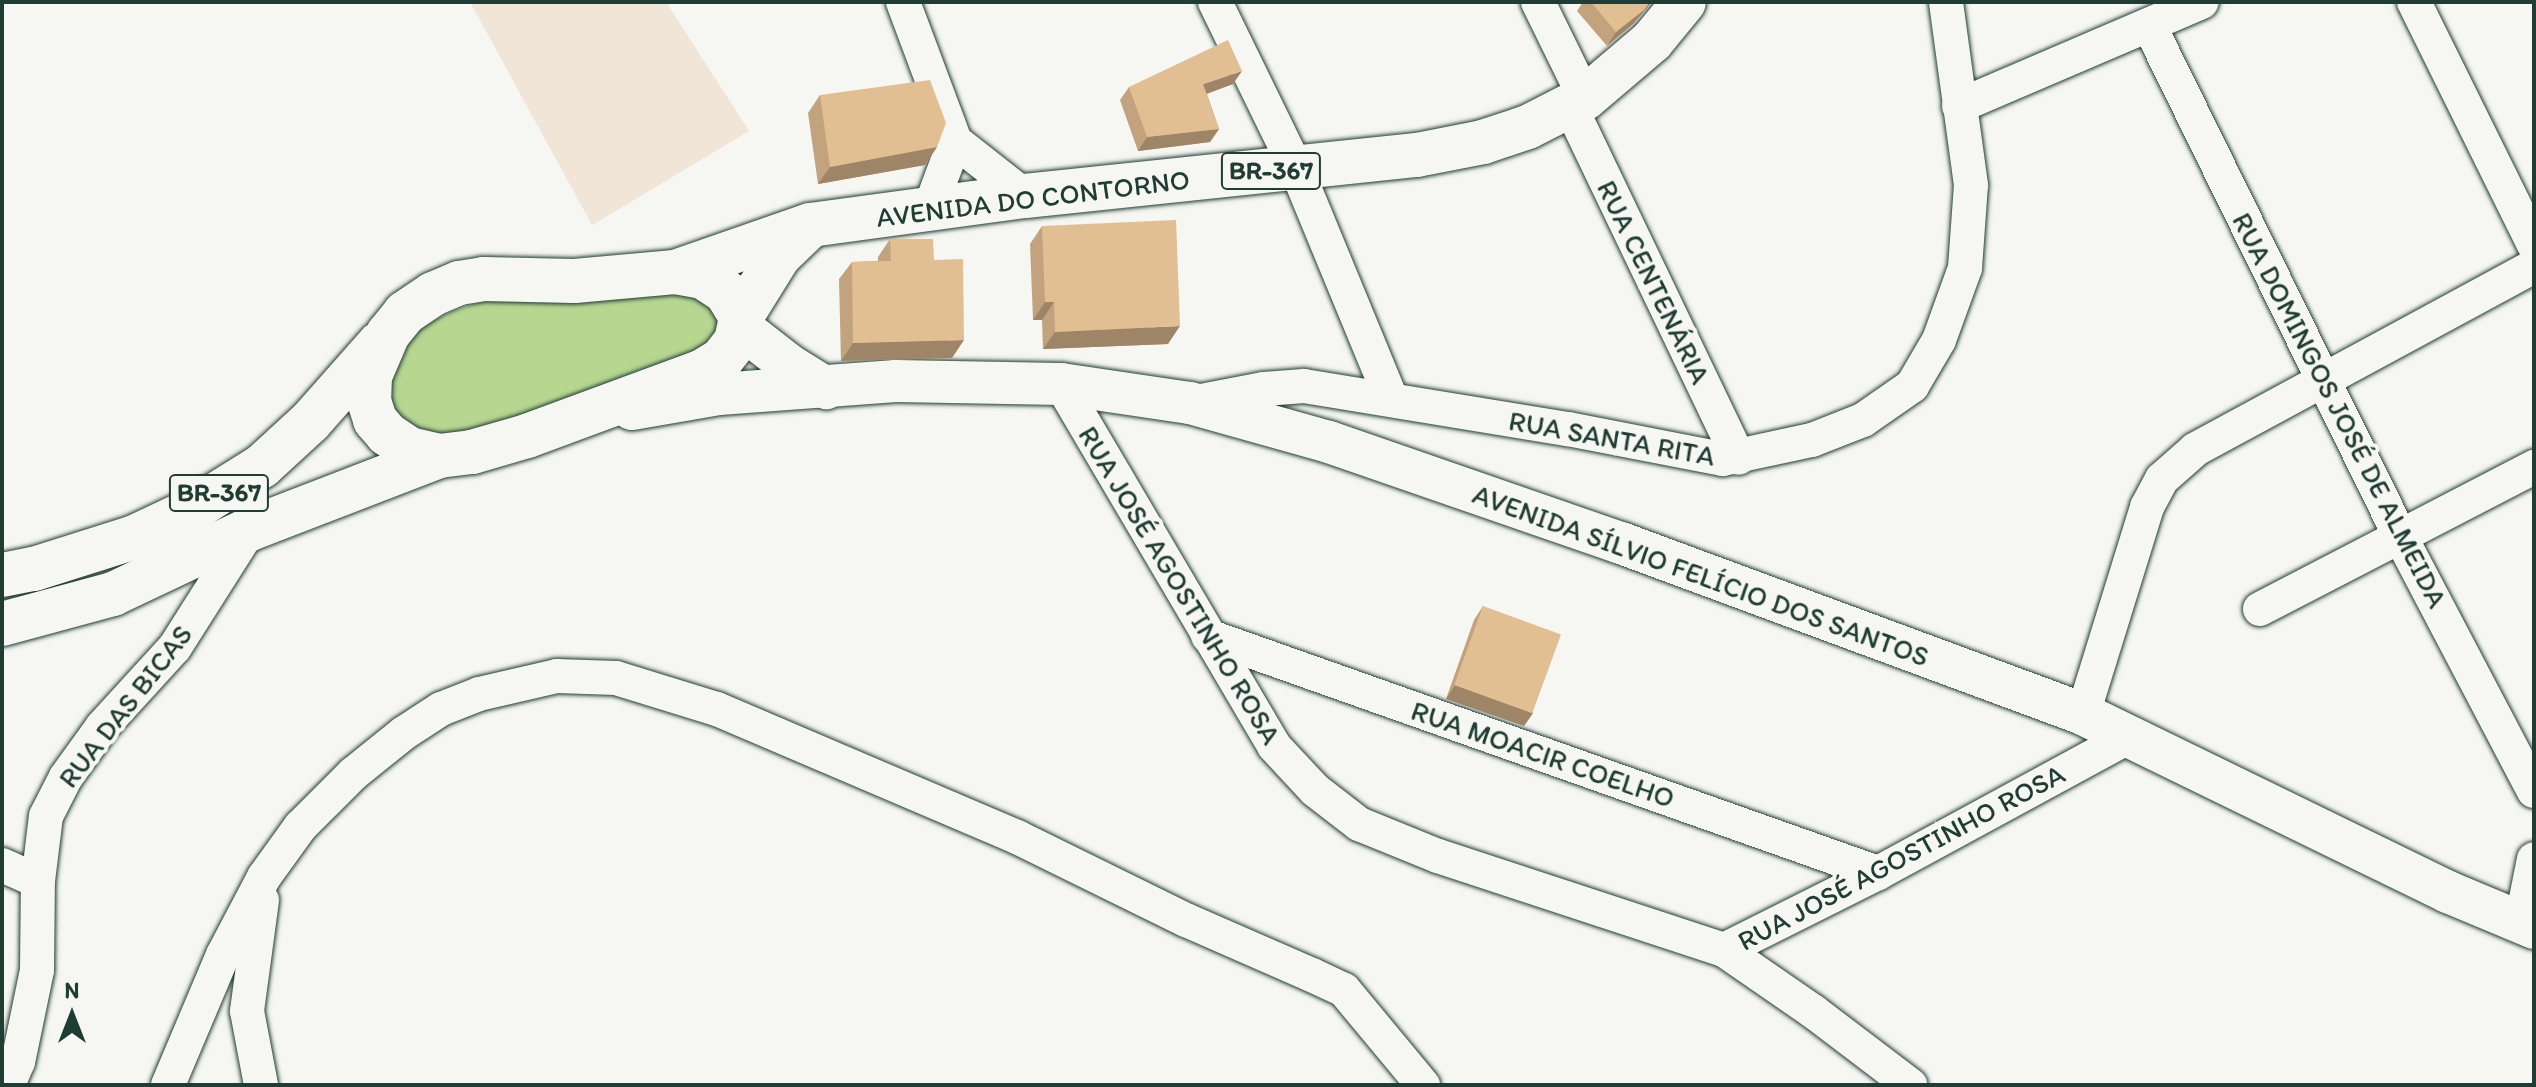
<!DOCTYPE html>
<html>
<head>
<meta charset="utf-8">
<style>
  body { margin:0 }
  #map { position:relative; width:2536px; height:1087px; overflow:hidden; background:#f6f6f2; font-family:Itim,sans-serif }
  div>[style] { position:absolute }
  .built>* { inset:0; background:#f0e5d6 }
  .green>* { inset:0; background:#b7d791 }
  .roads { filter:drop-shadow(0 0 2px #1f3d34) drop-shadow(0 0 2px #1f3d34) }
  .minor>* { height:34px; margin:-17px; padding:0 17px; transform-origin:17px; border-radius:17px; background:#f6f6f2 }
  .major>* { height:42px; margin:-21px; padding:0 21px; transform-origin:21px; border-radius:21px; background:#f6f6f2 }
  .highway>* { height:44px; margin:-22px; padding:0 22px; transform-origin:22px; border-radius:22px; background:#f6f6f2 }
  .wall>* { inset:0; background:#c2a37e }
  .shaded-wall>* { inset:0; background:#9e8567 }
  .building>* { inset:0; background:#e2be93; transform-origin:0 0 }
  span { translate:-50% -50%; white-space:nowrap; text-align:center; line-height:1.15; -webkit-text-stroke:8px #f6f6f2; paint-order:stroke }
  .shield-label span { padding:2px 6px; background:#f6f6f2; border:2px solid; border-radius:6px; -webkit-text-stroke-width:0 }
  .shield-label { font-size:26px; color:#1f3d34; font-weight:700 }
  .street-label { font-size:28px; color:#1f3d34 }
  .frame { position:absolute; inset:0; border:4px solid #1f3d34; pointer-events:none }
  .north { position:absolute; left:32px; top:975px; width:80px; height:80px; -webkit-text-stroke:6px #f6f6f2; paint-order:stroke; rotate:0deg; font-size:22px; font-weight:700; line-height:32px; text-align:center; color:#1f3d34 }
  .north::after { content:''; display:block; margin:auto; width:28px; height:36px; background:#1f3d34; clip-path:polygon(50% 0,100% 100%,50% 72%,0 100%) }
</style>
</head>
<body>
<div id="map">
  <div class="built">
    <div style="clip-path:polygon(470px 2px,666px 2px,749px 131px,592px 225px)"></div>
  </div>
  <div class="green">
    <div style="clip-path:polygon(682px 288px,717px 300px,729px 336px,514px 426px,429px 439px,400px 423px,390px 407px,390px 362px,424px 325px,451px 312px,485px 300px,582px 303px)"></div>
  </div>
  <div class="roads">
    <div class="minor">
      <div style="left:903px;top:2px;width:148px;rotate:69.5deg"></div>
      <div style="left:955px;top:141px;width:89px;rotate:38.2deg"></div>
      <div style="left:1215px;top:2px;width:185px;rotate:64deg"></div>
      <div style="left:1296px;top:168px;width:250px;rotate:67.6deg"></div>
      <div style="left:1538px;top:2px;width:107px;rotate:63.9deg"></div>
      <div style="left:2414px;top:2px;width:271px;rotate:63.7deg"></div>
      <div style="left:2150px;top:27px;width:567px;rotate:63.84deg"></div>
      <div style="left:2400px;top:536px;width:288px;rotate:62.3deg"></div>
      <div style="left:1570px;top:106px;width:390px;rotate:64.4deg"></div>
      <div style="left:1959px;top:106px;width:264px;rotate:-23.2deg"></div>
      <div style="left:930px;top:208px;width:72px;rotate:-69.5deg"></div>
      <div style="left:1061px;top:384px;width:420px;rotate:59.5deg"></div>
      <div style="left:1274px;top:746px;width:60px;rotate:47deg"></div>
      <div style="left:1315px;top:790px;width:56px;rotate:37.7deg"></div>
      <div style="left:1359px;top:824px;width:85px;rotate:22.1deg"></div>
      <div style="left:1438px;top:856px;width:301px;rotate:18.2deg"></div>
      <div style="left:1724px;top:950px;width:172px;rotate:-26.6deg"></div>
      <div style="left:1878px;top:873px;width:285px;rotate:-28.5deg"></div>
      <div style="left:1191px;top:403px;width:74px;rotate:-10.9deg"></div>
      <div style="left:1264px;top:389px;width:40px;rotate:-4.3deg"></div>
      <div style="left:1304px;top:386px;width:267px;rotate:9.3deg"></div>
      <div style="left:1568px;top:429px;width:158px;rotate:11deg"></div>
      <div style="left:1723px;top:459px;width:91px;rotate:-12.1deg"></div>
      <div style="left:1812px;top:440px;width:55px;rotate:-21.4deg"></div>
      <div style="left:1863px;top:420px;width:60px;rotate:-34.8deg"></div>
      <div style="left:1912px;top:386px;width:53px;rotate:-59.6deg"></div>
      <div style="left:1939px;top:340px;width:77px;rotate:-70.1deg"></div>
      <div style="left:1965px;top:268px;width:83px;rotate:-85.9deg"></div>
      <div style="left:1971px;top:185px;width:185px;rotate:-97.8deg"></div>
      <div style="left:2260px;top:609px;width:309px;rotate:-27.4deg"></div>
      <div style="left:1208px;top:636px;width:711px;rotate:19.48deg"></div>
      <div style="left:2083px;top:714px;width:217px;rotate:-72.8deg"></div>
      <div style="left:2147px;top:507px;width:32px;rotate:-62deg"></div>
      <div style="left:2162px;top:479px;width:45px;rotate:-41.4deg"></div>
      <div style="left:2196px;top:449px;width:384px;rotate:-28.4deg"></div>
      <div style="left:2px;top:865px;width:39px;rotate:24deg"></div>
      <div style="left:2521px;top:924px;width:66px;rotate:-78.7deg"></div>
      <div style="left:1724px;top:950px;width:109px;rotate:34.6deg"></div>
      <div style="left:1814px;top:1012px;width:121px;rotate:37.2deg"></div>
      <div style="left:8px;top:1085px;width:25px;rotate:-67deg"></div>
      <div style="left:18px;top:1062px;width:94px;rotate:-78.3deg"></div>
      <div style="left:37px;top:970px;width:89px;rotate:-89.4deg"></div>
      <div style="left:38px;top:881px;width:65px;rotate:-83deg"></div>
      <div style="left:46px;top:816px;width:44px;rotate:-62.9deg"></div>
      <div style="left:66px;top:777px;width:62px;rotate:-54.2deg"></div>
      <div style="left:102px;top:727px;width:108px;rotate:-47.6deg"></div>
      <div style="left:175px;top:647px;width:140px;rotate:-57.6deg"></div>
      <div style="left:168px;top:1085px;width:141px;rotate:-67.1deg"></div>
      <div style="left:223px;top:955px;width:88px;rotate:-62.3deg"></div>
      <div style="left:264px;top:877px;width:62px;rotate:-54.2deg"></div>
      <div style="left:300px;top:827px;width:75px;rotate:-45deg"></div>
      <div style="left:353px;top:774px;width:65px;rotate:-38.8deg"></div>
      <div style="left:404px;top:733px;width:44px;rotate:-33deg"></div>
      <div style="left:441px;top:709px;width:41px;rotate:-21.5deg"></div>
      <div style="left:479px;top:694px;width:80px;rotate:-13deg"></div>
      <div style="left:557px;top:676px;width:59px;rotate:1.9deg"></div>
      <div style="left:616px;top:678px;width:106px;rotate:17.1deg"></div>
      <div style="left:717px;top:709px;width:326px;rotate:23.1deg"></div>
      <div style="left:1017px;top:837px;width:188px;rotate:26.2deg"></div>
      <div style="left:1186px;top:920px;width:137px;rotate:23.6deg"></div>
      <div style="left:1312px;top:975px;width:35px;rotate:25deg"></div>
      <div style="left:1344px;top:990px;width:124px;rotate:50.3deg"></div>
      <div style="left:261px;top:1085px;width:75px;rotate:-100.7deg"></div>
      <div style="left:247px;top:1011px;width:112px;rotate:-82.3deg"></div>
    </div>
    <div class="major">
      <div style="left:739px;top:326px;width:63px;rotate:38deg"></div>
      <div style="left:789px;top:365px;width:44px;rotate:31.9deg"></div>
      <div style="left:632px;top:409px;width:88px;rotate:-9.8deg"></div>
      <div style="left:719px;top:394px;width:177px;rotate:-4.2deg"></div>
      <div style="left:896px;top:381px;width:165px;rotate:1deg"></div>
      <div style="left:1061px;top:384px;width:130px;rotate:8.4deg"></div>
      <div style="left:1190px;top:403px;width:144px;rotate:15.7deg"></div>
      <div style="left:1329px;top:442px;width:309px;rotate:19.1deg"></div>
      <div style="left:1621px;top:543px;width:493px;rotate:20.3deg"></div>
      <div style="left:2083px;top:714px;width:406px;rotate:26deg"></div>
      <div style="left:2448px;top:892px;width:93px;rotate:22.7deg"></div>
    </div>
    <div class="highway">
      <div style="left:675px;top:272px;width:143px;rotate:-19.2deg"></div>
      <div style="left:810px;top:225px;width:217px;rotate:-7.7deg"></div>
      <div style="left:1025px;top:196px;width:394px;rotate:-6deg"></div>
      <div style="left:1417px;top:155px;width:67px;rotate:-11.1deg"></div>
      <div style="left:1483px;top:142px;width:47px;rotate:-18.4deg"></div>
      <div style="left:1528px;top:127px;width:64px;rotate:-27deg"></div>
      <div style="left:1585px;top:98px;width:88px;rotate:-40.4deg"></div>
      <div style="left:1652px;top:41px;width:50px;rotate:-50.6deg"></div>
      <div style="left:741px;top:317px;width:72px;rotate:-58.1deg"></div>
      <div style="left:779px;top:256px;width:42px;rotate:-44deg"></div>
      <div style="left:2px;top:575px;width:33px;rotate:-11deg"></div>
      <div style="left:34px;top:569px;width:106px;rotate:-17.6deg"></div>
      <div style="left:135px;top:537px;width:61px;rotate:-25.3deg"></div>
      <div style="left:190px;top:511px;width:85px;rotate:-32deg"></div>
      <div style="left:262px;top:466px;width:65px;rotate:-42.5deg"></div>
      <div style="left:310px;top:422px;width:104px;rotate:-48.5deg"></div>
      <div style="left:2px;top:624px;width:115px;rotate:-15.1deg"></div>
      <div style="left:113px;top:594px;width:152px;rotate:-25.4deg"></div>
      <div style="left:250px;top:529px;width:203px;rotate:-21.1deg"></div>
      <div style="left:439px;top:456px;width:33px;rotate:-7deg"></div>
      <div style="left:472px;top:452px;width:57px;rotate:-16.2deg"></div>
      <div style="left:527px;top:436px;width:188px;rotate:-20.3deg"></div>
      <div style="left:703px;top:371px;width:22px;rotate:-32deg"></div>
      <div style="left:722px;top:359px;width:23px;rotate:-52deg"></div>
      <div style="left:736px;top:341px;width:25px;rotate:-78deg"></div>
      <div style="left:741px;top:317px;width:29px;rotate:-121deg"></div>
      <div style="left:726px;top:292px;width:27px;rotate:-147deg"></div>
      <div style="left:703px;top:277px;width:28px;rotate:-170deg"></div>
      <div style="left:675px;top:272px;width:101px;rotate:174.9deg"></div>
      <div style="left:574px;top:281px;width:90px;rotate:-178.7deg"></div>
      <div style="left:484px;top:279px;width:25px;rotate:171deg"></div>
      <div style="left:459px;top:283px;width:28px;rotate:157deg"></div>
      <div style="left:433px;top:294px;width:34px;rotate:146deg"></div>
      <div style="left:405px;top:313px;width:27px;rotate:129deg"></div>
      <div style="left:388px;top:334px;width:46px;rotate:113.2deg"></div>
      <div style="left:370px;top:376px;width:25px;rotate:92deg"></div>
      <div style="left:369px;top:401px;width:20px;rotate:72deg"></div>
      <div style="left:375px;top:420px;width:18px;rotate:49deg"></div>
      <div style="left:387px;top:434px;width:27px;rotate:34deg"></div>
      <div style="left:409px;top:449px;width:31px;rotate:13deg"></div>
    </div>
  </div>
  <div class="wall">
    <div style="clip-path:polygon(1583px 2px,1652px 2px,1634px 23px,1607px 46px,1577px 11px)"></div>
    <div style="clip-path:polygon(1233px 84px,1207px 94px,1219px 129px,1210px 142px,1138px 151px,1120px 100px,1129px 87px)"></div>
    <div style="clip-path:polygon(820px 95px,937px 147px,925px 165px,818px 184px,808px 113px)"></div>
    <div style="clip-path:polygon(1042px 226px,1168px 344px,1043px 349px,1042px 320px,1033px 320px,1030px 244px)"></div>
    <div style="clip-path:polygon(890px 239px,934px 260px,952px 358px,841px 361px,839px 279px,852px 262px,878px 261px,878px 257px)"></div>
    <div style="clip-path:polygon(1483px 606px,1533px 713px,1524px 726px,1446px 699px,1474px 620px)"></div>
  </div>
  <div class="shaded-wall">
    <div style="clip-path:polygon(1650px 2px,1652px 2px,1634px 23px,1607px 46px,1616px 32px)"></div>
    <div style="clip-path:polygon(1242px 71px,1233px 84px,1194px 98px,1203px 84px)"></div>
    <div style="clip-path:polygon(1219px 129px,1210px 142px,1138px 151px,1147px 137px)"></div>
    <div style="clip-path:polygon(937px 147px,925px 165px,818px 184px,830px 167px)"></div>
    <div style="clip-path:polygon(1045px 302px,1054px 302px,1042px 320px,1033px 320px)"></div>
    <div style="clip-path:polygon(1180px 326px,1168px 344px,1043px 349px,1055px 332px)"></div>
    <div style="clip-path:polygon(964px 340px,952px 358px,841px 361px,853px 343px)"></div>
    <div style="clip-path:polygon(1455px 685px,1533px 713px,1524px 726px,1446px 699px)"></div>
  </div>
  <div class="building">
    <div style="clip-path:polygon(1591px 2px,1650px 2px,1644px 10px,1616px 32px)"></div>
    <div style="clip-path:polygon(1228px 40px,1242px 71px,1203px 84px,1219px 129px,1147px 137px,1129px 87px)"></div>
    <div style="clip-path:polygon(930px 80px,946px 123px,937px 147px,830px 167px,820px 95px)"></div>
    <div style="clip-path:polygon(1176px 220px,1180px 326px,1055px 332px,1054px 302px,1045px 302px,1042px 226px)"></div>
    <div style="clip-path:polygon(890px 239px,933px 239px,934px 260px,963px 259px,964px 340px,853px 343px,852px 262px,891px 261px)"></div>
    <div style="left:1483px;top:606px;width:83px;height:84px;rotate:20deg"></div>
  </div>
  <div class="shield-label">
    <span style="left:1271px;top:171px">BR-367</span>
    <span style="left:219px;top:493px">BR-367</span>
  </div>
  <div class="street-label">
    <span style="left:1033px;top:198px;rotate:-7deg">AVENIDA DO CONTORNO</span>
    <span style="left:1654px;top:282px;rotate:64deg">RUA CENTENÁRIA</span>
    <span style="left:2340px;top:410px;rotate:63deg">RUA DOMINGOS JOSÉ DE ALMEIDA</span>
    <span style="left:1612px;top:438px;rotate:10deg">RUA SANTA RITA</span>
    <span style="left:1701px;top:575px;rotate:20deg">AVENIDA SÍLVIO FELÍCIO DOS SANTOS</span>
    <span style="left:1180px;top:585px;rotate:59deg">RUA JOSÉ AGOSTINHO ROSA</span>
    <span style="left:125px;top:706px;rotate:-52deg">RUA DAS BICAS</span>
    <span style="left:1543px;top:754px;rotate:19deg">RUA MOACIR COELHO</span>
    <span style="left:1901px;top:857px;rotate:-28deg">RUA JOSÉ AGOSTINHO ROSA</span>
  </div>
  <div class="frame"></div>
  <div class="north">N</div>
</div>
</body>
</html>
